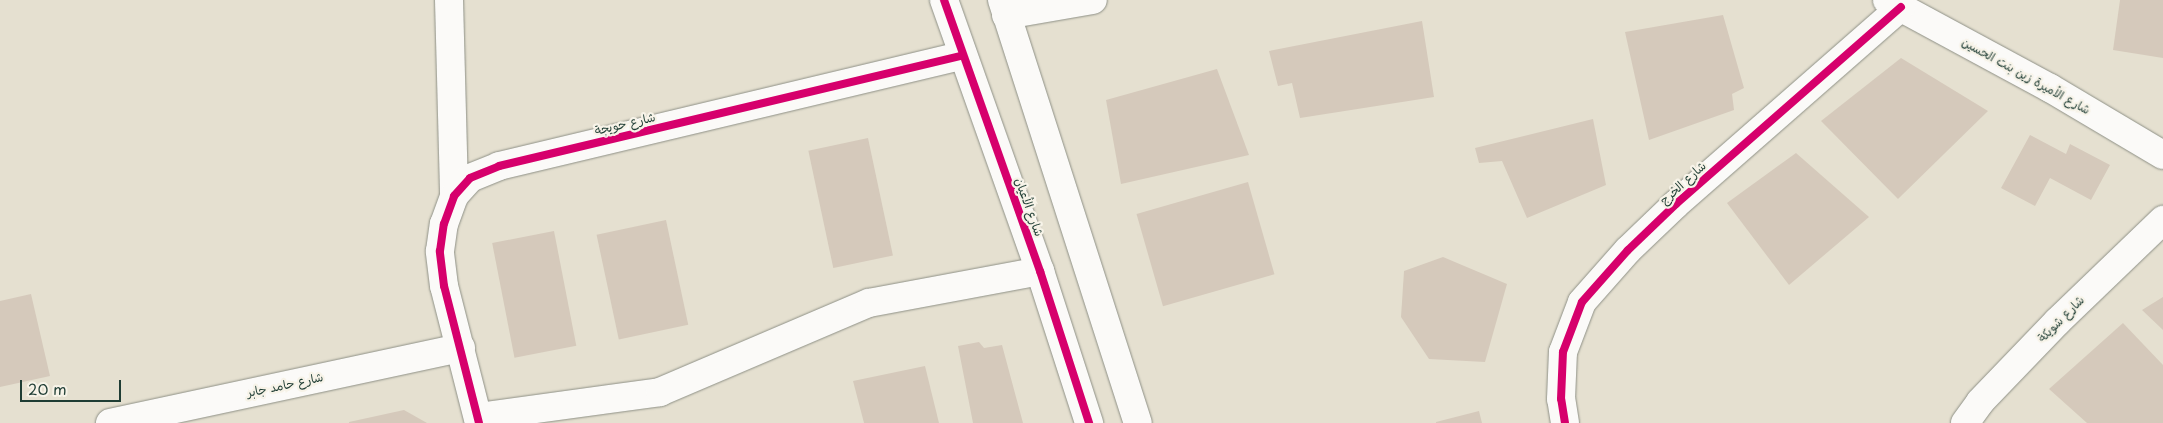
<!DOCTYPE html>
<html>
<head>
<meta charset="utf-8">
<style>
  body { margin:0 }
  #map { position:relative; width:2163px; height:423px; overflow:hidden; background:#e5e0d0; font-family:"Playpen Sans","Playpen Sans Arabic",sans-serif }
  div>[style] { position:absolute }
  .building>* { inset:0; background:#d5c9bb; transform-origin:0 0 }
  .roads { filter:drop-shadow(0 0 1px #8e9086) drop-shadow(0 0 1px #8e9086) }
  .minor>* { height:28px; margin:-14px; padding:0 14px; transform-origin:14px; border-radius:14px; background:#fbfaf8 }
  .cycleway>* { height:8px; margin:-4px; padding:0 4px; transform-origin:4px; border-radius:4px; background:#d6006c }
  span { translate:-50% -50%; white-space:nowrap; text-align:center; line-height:1.15; -webkit-text-stroke:4.5px #f7f3e8; paint-order:stroke }
  .street-label { font-size:12px; color:#1f3d34 }
  .scale { position:absolute; left:20px; top:380px; width:101px; height:22px; box-sizing:border-box; border:2px solid #1f3d34; border-top:0; padding-left:6px; font-size:15px; line-height:18px; white-space:nowrap; color:#1f3d34; -webkit-text-stroke:4px #f7f3e8; paint-order:stroke }
</style>
</head>
<body>
<div id="map">
  <div class="building">
    <div style="clip-path:polygon(2120px 0,2163px 0,2163px 58px,2113px 50px)"></div>
    <div style="clip-path:polygon(1723px 15px,1744px 88px,1732px 94px,1734px 110px,1649px 140px,1625px 32px)"></div>
    <div style="clip-path:polygon(1422px 21px,1434px 97px,1300px 118px,1292px 83px,1278px 86px,1269px 51px)"></div>
    <div style="clip-path:polygon(1901px 58px,1988px 111px,1898px 199px,1821px 121px)"></div>
    <div style="clip-path:polygon(1217px 69px,1249px 155px,1121px 184px,1106px 100px)"></div>
    <div style="clip-path:polygon(1593px 119px,1606px 185px,1527px 218px,1502px 161px,1479px 163px,1475px 148px)"></div>
    <div style="clip-path:polygon(2030px 135px,2066px 154px,2070px 144px,2110px 165px,2091px 200px,2050px 178px,2035px 206px,2001px 188px)"></div>
    <div style="left:868px;top:138px;width:120px;height:61px;rotate:78deg"></div>
    <div style="clip-path:polygon(1796px 153px,1869px 217px,1789px 285px,1727px 203px)"></div>
    <div style="left:1248px;top:182px;width:96px;height:116px;rotate:74deg"></div>
    <div style="left:666px;top:220px;width:107px;height:71px;rotate:78deg"></div>
    <div style="left:554px;top:231px;width:117px;height:63px;rotate:79deg"></div>
    <div style="clip-path:polygon(1443px 257px,1507px 284px,1485px 362px,1429px 359px,1401px 317px,1404px 271px)"></div>
    <div style="clip-path:polygon(31px 294px,50px 376px,0 387px,0 301px)"></div>
    <div style="clip-path:polygon(2163px 297px,2163px 330px,2142px 310px)"></div>
    <div style="clip-path:polygon(2123px 323px,2163px 365px,2163px 423px,2087px 423px,2049px 389px)"></div>
    <div style="clip-path:polygon(979px 342px,984px 348px,1002px 345px,1023px 423px,973px 423px,958px 346px)"></div>
    <div style="clip-path:polygon(925px 366px,939px 423px,864px 423px,853px 381px)"></div>
    <div style="clip-path:polygon(404px 410px,427px 423px,349px 423px,349px 422px)"></div>
    <div style="clip-path:polygon(1479px 411px,1482px 423px,1436px 423px,1436px 422px)"></div>
  </div>
  <div class="roads">
    <div class="minor">
      <div style="left:449px;top:0;width:196px;rotate:88.5deg"></div>
      <div style="left:944px;top:0;width:288px;rotate:70.5deg"></div>
      <div style="left:1040px;top:271px;width:160px;rotate:72.1deg"></div>
      <div style="left:1002px;top:0;width:444px;rotate:72.2deg"></div>
      <div style="left:1887px;top:0;width:185px;rotate:28.4deg"></div>
      <div style="left:2050px;top:88px;width:131px;rotate:30.7deg"></div>
      <div style="left:1006px;top:15px;width:88px;rotate:-9.8deg"></div>
      <div style="left:478px;top:417px;width:184px;rotate:-7.8deg"></div>
      <div style="left:660px;top:392px;width:227px;rotate:-23.1deg"></div>
      <div style="left:869px;top:303px;width:174px;rotate:-10.6deg"></div>
      <div style="left:110px;top:423px;width:359px;rotate:-12.1deg"></div>
      <div style="left:479px;top:423px;width:141px;rotate:-104.3deg"></div>
      <div style="left:444px;top:286px;width:35px;rotate:-97deg"></div>
      <div style="left:440px;top:251px;width:27px;rotate:-82deg"></div>
      <div style="left:444px;top:224px;width:30px;rotate:-70deg"></div>
      <div style="left:454px;top:196px;width:24px;rotate:-48deg"></div>
      <div style="left:470px;top:178px;width:31px;rotate:-22deg"></div>
      <div style="left:499px;top:166px;width:476px;rotate:-13.4deg"></div>
      <div style="left:1565px;top:423px;width:24px;rotate:-99deg"></div>
      <div style="left:1561px;top:399px;width:47px;rotate:-87.6deg"></div>
      <div style="left:1563px;top:352px;width:53px;rotate:-69.2deg"></div>
      <div style="left:1582px;top:302px;width:69px;rotate:-48.5deg"></div>
      <div style="left:1628px;top:250px;width:66px;rotate:-43.8deg"></div>
      <div style="left:1676px;top:204px;width:299px;rotate:-41.2deg"></div>
      <div style="left:1965px;top:423px;width:26px;rotate:-54deg"></div>
      <div style="left:1980px;top:402px;width:112px;rotate:-46.1deg"></div>
      <div style="left:2058px;top:321px;width:146px;rotate:-43.9deg"></div>
    </div>
  </div>
  <div class="cycleway">
    <div style="left:944px;top:0;width:288px;rotate:70.5deg"></div>
    <div style="left:1040px;top:271px;width:160px;rotate:72.1deg"></div>
    <div style="left:479px;top:423px;width:141px;rotate:-104.3deg"></div>
    <div style="left:444px;top:286px;width:35px;rotate:-97deg"></div>
    <div style="left:440px;top:251px;width:27px;rotate:-82deg"></div>
    <div style="left:444px;top:224px;width:30px;rotate:-70deg"></div>
    <div style="left:454px;top:196px;width:24px;rotate:-48deg"></div>
    <div style="left:470px;top:178px;width:31px;rotate:-22deg"></div>
    <div style="left:499px;top:166px;width:476px;rotate:-13.4deg"></div>
    <div style="left:1565px;top:423px;width:24px;rotate:-99deg"></div>
    <div style="left:1561px;top:399px;width:47px;rotate:-87.6deg"></div>
    <div style="left:1563px;top:352px;width:53px;rotate:-69.2deg"></div>
    <div style="left:1582px;top:302px;width:69px;rotate:-48.5deg"></div>
    <div style="left:1628px;top:250px;width:66px;rotate:-43.8deg"></div>
    <div style="left:1676px;top:204px;width:299px;rotate:-41.2deg"></div>
  </div>
  <div class="street-label">
    <span style="left:2026px;top:76px;rotate:29deg">شارع الأميرة زين بنت الحسين</span>
    <span style="left:625px;top:124px;rotate:-13deg">شارع حويجة</span>
    <span style="left:1683px;top:183px;rotate:-42deg">شارع الخرج</span>
    <span style="left:1029px;top:207px;rotate:70deg">شارع الأعيان</span>
    <span style="left:2061px;top:319px;rotate:-45deg">شارع شويكة</span>
    <span style="left:285px;top:385px;rotate:-12deg">شارع حامد جابر</span>
  </div>
  <div class="scale">20 m</div>
</div>
</body>
</html>
